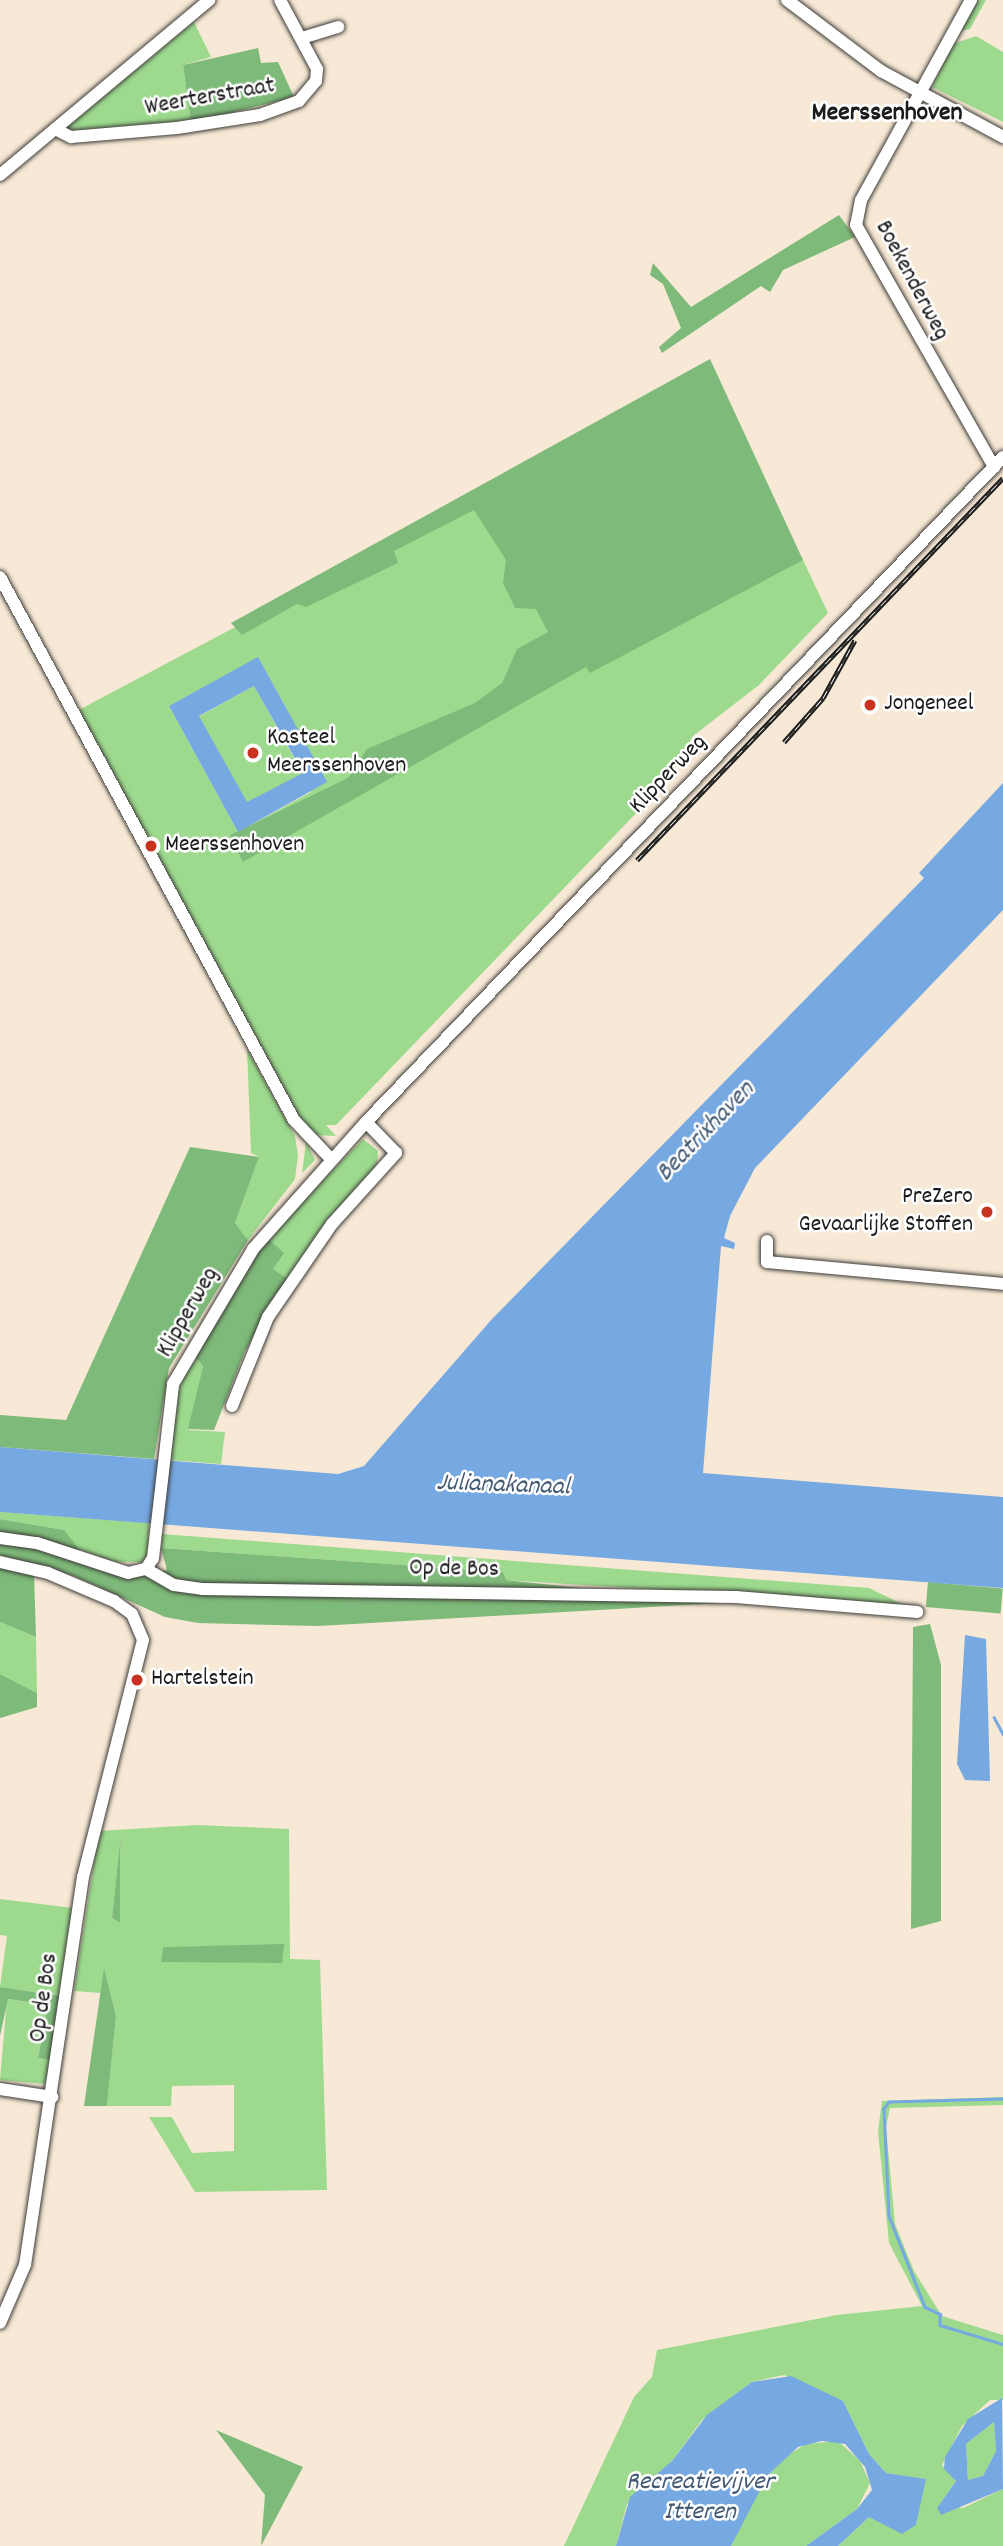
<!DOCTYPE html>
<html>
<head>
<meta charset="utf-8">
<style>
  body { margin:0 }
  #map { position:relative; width:1003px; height:2546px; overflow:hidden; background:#f7e9d5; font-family:Dekko,sans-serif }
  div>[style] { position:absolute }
  .green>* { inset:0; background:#9dda8e; transform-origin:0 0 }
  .forest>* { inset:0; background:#7eba79; transform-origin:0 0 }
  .water>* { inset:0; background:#76a8e2 }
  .stream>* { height:2.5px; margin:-1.25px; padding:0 1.25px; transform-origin:1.25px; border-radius:1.25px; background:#76a8e2 }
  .roads { filter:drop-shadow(0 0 2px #3d3b38) drop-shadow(0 0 2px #3d3b38) }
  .minor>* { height:12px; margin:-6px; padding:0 6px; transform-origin:6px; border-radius:6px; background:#fff }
  .rail>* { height:5px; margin-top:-2.5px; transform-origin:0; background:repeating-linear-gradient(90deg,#fff 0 8px,#1c1c1c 0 16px); box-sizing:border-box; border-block:2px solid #1c1c1c }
  .dots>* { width:19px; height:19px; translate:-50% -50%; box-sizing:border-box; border:4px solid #fff; border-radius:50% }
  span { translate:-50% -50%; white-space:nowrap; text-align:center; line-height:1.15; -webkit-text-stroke:5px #fff; paint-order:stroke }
  .street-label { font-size:24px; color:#1c1c1c }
  .poi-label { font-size:24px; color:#1c1c1c }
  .left { translate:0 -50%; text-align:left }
  .right { translate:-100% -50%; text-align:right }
  .neighbourhood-label { font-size:26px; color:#1c1c1c; font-weight:700 }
  .water-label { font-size:26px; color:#445b75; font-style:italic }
</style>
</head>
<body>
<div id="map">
  <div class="green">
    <div style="clip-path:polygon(975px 0,986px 0,970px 29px,958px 31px)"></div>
    <div style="clip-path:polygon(194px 22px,211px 57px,183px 65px,191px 123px,68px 133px,67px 127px)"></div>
    <div style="clip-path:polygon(976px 36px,1003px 52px,1003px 122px,932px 87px,953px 44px)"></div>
    <div style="clip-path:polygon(evenodd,544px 463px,803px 560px,828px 613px,759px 685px,693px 736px,668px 780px,336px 1125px,326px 1125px,336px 1136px,315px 1135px,302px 1122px,75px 712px,544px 463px,258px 658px,290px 715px,311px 792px,238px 832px,169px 706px,258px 658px)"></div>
    <div style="left:254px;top:686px;width:100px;height:63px;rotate:61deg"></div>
    <div style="clip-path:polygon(247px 1049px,295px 1136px,298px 1156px,295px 1179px,248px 1240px,235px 1223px,259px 1157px,251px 1153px)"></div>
    <div style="clip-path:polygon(363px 1139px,378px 1151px,377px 1164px,288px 1279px,272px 1269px,267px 1238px)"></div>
    <div style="clip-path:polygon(306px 1142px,315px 1160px,302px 1173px,304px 1158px)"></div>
    <div style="clip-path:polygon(193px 1354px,203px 1366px,189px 1430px,225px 1432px,221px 1464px,168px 1460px,176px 1398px)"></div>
    <div style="clip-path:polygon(0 1512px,149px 1523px,147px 1562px,115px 1562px,72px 1547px,64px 1530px,0 1519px)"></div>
    <div style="clip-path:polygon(162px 1534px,869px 1588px,904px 1605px,505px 1580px,503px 1572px,161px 1548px)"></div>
    <div style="clip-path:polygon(0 1622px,36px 1637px,37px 1693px,0 1674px)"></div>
    <div style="clip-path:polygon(evenodd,196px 1825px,289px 1829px,290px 1959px,320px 1960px,327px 2190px,195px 2192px,149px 2117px,172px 2117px,192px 2153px,234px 2151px,234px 2085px,172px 2086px,171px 2106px,107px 2106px,116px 2016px,104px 1969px,101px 1993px,74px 1991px,99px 1831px,196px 1825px,121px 1833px,120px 1859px,120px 1923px,112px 1918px,121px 1833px,196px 1825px,226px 1946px,161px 1962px,163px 1947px,226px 1946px)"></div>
    <div style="clip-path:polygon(0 1899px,73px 1908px,61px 1996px,0 1987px,7px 1936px,0 1935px)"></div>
    <div style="clip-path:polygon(7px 1999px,48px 2005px,38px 2058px,51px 2060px,45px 2084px,0 2080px)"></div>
    <div style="clip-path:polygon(1003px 2097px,1003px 2105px,890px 2108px,886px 2127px,895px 2224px,914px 2271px,942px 2316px,1003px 2335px,1003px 2400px,990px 2400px,962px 2426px,942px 2465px,956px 2481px,939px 2505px,963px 2508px,1003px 2489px,1003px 2546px,838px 2546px,869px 2517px,916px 2525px,925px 2479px,886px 2473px,869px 2454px,843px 2401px,784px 2375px,752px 2382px,702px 2420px,672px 2461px,627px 2504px,616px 2546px,564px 2546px,634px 2397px,652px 2377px,657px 2350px,837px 2315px,922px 2306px,889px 2243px,878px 2131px,882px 2101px)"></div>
    <div style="clip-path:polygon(994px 2422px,996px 2451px,983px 2476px,968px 2480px,966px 2444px)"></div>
    <div style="clip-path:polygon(838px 2441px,860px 2461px,870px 2483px,857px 2509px,806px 2546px,731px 2546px,756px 2489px,785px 2457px,806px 2444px)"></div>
  </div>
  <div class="forest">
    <div style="clip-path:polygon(258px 48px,261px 63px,278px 62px,294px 97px,191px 123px,183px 65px)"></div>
    <div style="clip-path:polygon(839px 215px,855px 237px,783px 270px,770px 292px,761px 286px,662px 353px,659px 347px,681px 328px,663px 284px,650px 275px,653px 263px,691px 307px)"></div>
    <div style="clip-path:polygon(710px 359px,803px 560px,590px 673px,586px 667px,243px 862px,230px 835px,348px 778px,367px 749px,475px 703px,502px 683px,517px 649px,548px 632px,536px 609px,515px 608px,503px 583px,506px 560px,474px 510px,394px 551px,398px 563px,306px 607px,297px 604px,242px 635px,231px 623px)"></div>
    <div style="clip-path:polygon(190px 1147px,259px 1157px,235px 1223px,248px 1240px,169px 1368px,154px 1459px,0 1447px,0 1415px,66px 1420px)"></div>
    <div style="clip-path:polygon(267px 1238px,284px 1253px,273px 1269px,288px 1279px,245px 1351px,214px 1430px,188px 1429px,203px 1366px,193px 1354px)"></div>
    <div style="clip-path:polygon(0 1519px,64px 1530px,92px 1566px,129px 1579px,167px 1570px,161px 1548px,503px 1572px,506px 1580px,720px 1603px,318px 1626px,198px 1623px,165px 1617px,74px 1576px,0 1555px)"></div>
    <div style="clip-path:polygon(0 1567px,34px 1574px,36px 1637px,0 1622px)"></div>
    <div style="left:928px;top:1582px;width:75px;height:25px;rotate:5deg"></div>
    <div style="clip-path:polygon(930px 1624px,941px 1665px,941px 1921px,911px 1929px,913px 1627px)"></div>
    <div style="clip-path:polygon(0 1674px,37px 1693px,37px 1707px,0 1718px)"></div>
    <div style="clip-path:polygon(121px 1832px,120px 1859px,120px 1923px,112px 1918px)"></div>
    <div style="clip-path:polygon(284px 1944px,282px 1963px,161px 1962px,163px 1947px)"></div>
    <div style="clip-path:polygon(104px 1968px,116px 2016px,107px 2106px,84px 2106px)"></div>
    <div style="clip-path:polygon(0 1987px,61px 1996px,51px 2060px,38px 2058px,48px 2005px,8px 1999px,0 2036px)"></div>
    <div style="clip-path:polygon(216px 2430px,303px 2467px,261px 2546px,265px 2495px)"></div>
  </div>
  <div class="water">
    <div style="clip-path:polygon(evenodd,258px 657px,327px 782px,238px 832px,169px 706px,258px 657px,254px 686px,303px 773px,247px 802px,199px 716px,254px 686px)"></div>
    <div style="clip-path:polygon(1003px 783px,1003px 910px,755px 1168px,730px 1216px,724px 1238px,735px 1243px,734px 1249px,721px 1246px,703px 1473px,1003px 1497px,1003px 1588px,0 1512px,0 1447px,338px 1474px,364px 1466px,492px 1319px,924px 878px,919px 873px)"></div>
    <div style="clip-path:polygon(965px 1635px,986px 1639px,990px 1781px,965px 1780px,957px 1764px)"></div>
    <div style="clip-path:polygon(791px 2376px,843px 2401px,869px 2454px,886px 2473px,926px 2479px,916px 2525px,902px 2534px,869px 2517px,838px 2546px,806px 2546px,857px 2509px,872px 2490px,865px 2467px,845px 2444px,822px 2441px,798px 2447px,768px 2475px,731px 2546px,616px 2546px,630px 2497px,672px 2461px,707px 2415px,752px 2382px)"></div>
    <div style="clip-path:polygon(evenodd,1002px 2398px,1003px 2489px,941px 2515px,937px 2508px,956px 2481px,944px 2469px,945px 2457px,968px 2419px,1002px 2398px,994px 2422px,996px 2451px,983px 2476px,968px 2480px,966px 2444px,994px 2422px)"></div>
  </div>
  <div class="stream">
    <div style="left:994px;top:1717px;width:19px;rotate:62deg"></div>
    <div style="left:1003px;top:2099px;width:114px;rotate:178.5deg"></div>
    <div style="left:889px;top:2102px;width:9px;rotate:126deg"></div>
    <div style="left:884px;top:2109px;width:107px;rotate:87.3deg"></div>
    <div style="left:889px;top:2216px;width:98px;rotate:68.4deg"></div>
    <div style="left:925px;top:2307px;width:17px;rotate:25deg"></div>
    <div style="left:940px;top:2314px;width:11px;rotate:90deg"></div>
    <div style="left:940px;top:2325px;width:66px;rotate:16.8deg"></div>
  </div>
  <div class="roads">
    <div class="minor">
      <div style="left:787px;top:0;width:118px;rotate:37.1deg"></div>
      <div style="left:881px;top:71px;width:139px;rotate:28.4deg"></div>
      <div style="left:971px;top:0;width:228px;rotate:118.8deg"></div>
      <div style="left:861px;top:200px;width:25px;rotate:101deg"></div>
      <div style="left:856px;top:225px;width:279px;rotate:60.3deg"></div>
      <div style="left:302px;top:38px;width:38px;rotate:-17deg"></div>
      <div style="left:55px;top:129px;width:18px;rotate:27deg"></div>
      <div style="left:71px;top:137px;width:106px;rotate:-4.9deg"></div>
      <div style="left:177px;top:128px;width:84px;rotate:-8.9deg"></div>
      <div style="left:260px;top:115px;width:41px;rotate:-19.7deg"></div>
      <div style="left:299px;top:101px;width:26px;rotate:-50deg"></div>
      <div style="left:316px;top:81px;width:12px;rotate:-85deg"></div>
      <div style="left:317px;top:69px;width:78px;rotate:-118.2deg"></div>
      <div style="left:0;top:175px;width:273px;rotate:-39.9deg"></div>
      <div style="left:0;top:577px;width:617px;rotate:61.57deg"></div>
      <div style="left:294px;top:1120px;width:54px;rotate:46.5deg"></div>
      <div style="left:767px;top:1241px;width:21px;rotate:90deg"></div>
      <div style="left:767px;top:1262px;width:237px;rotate:5.3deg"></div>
      <div style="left:232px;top:1406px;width:96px;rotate:-68deg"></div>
      <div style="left:268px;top:1317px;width:113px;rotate:-55.5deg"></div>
      <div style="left:332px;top:1224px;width:96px;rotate:-48deg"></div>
      <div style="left:396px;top:1153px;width:43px;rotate:-134.1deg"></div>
      <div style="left:0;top:1538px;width:37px;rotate:8deg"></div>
      <div style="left:37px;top:1543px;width:96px;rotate:18.2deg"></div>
      <div style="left:128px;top:1573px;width:18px;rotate:-13deg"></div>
      <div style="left:146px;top:1569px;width:32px;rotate:30deg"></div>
      <div style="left:174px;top:1585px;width:28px;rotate:8deg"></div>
      <div style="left:202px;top:1589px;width:534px;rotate:0.86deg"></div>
      <div style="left:736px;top:1597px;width:182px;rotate:4.7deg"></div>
      <div style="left:0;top:1562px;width:49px;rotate:12.9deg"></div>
      <div style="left:48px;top:1573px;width:72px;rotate:23deg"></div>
      <div style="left:114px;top:1601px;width:22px;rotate:36deg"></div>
      <div style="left:132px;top:1614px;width:28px;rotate:67deg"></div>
      <div style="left:143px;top:1640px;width:244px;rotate:104.2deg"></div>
      <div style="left:83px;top:1877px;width:392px;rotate:98.5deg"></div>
      <div style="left:25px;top:2265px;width:63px;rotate:113.3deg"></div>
      <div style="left:146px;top:1569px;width:13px;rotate:-58deg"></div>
      <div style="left:153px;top:1558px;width:175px;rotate:-83.4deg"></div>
      <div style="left:173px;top:1384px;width:157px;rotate:-59.3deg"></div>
      <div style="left:253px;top:1249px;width:170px;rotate:-48.3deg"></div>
      <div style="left:366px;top:1122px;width:921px;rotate:-46.23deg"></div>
      <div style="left:0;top:2089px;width:53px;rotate:8.7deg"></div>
    </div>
  </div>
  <div class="rail">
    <div style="left:784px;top:742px;width:59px;rotate:-48.4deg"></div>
    <div style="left:823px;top:698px;width:66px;rotate:-61.1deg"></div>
    <div style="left:637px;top:860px;width:529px;rotate:-46.23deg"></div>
  </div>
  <div class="dots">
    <div style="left:870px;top:705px;background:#c8321e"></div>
    <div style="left:253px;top:753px;background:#c8321e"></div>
    <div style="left:151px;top:846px;background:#c8321e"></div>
    <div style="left:987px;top:1212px;background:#c8321e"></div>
    <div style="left:137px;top:1680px;background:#c8321e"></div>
  </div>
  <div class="street-label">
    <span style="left:210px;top:98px;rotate:-10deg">Weerterstraat</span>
    <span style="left:911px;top:281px;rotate:62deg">Boekenderweg</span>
    <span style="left:669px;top:775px;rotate:-46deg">Klipperweg</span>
    <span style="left:189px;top:1313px;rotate:-60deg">Klipperweg</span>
    <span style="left:454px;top:1570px;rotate:1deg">Op de Bos</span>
    <span style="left:45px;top:1998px;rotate:-82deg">Op de Bos</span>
  </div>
  <div class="poi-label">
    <span class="left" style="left:884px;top:705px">Jongeneel</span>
    <span class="left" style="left:267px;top:753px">Kasteel<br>Meerssenhoven</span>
    <span class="left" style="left:165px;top:846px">Meerssenhoven</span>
    <span class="right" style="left:973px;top:1212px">PreZero<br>Gevaarlijke Stoffen</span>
    <span class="left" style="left:151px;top:1680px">Hartelstein</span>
  </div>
  <div class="neighbourhood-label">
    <span style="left:887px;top:114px">Meerssenhoven</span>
  </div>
  <div class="water-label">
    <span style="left:706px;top:1132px;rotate:-46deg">Beatrixhaven</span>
    <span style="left:503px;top:1486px;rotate:2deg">Julianakanaal</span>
    <span style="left:700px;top:2498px">Recreatievijver<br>Itteren</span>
  </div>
</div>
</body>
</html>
